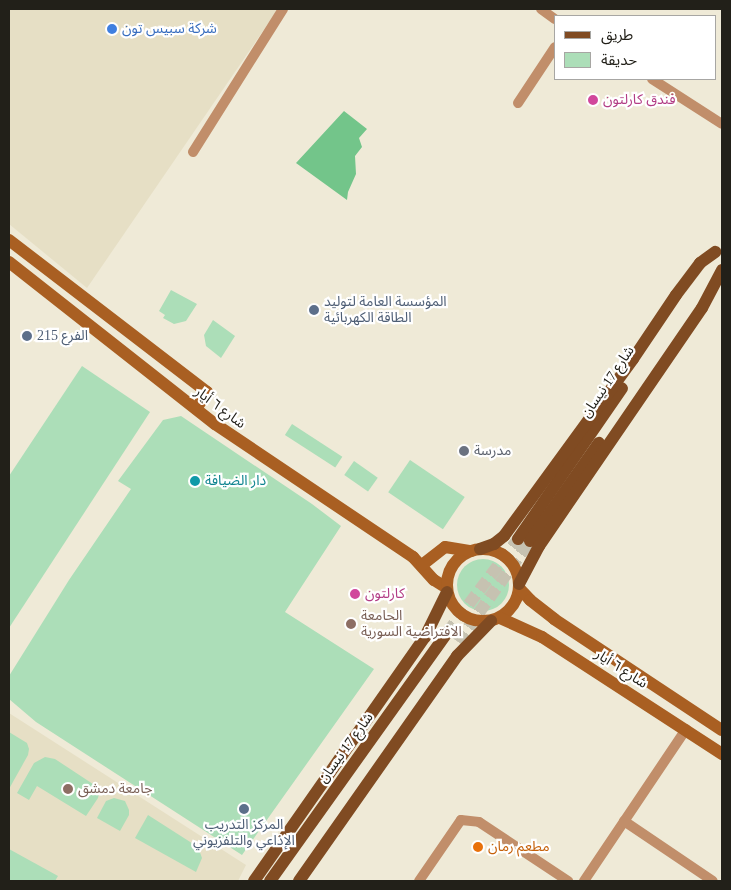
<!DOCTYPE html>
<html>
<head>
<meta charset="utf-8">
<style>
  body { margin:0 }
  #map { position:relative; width:731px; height:890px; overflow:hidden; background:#efead7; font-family:"Times New Roman","Noto Sans Arabic",serif }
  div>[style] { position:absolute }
  .built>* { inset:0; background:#e6dfc5 }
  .green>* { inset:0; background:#acdeb8; transform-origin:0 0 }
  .round { border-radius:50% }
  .forest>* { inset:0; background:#73c58a }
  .primary-tunnel>* { height:12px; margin-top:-6px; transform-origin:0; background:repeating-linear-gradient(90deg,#c6c2b1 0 12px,transparent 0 18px) }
  .minor>* { height:10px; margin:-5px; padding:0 5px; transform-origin:5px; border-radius:5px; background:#c18e6a }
  .secondary>* { height:12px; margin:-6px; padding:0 6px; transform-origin:6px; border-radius:6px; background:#a95f22 }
  .secondary>.ring { margin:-6px; padding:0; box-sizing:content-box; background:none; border:12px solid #a95f22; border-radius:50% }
  .primary>* { height:12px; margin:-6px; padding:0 6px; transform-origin:6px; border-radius:6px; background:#804b22 }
  .dots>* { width:14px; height:14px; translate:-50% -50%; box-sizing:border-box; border:2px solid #fff; border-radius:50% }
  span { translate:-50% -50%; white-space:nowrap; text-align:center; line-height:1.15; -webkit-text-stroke:4.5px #fff; paint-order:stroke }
  .shop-label { font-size:14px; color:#366cbe }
  .left { translate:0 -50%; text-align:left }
  .hotel-label { font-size:14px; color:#b23c85 }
  .service-label { font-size:14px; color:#4e5e75 }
  .street-label { font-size:14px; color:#222019 }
  .worship-label { font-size:14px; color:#5b616d }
  .culture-label { font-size:14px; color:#0d838f }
  .education-label { font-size:14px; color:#785e54 }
  .food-label { font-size:14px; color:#c56008 }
  .frame { position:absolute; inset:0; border:10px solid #222019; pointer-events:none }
  .legend { position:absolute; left:554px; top:15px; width:162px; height:65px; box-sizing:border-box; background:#fff; border:1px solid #a7a6a3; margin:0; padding:6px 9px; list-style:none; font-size:15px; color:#222019 }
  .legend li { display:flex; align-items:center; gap:10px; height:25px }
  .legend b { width:25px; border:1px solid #a7a6a3 }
</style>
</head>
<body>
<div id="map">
  <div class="built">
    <div style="clip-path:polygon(9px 9px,278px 9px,87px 288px,9px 224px)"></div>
    <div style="clip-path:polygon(9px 713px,246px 865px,238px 881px,9px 881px)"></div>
  </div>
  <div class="green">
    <div style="clip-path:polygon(171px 290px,197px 304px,186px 321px,174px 324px,163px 318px,165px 315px,159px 311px)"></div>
    <div style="clip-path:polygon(213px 320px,235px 336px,221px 358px,206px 346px,204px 335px)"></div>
    <div style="clip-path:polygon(82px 366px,150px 412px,9px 628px,9px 476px)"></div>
    <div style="clip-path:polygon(181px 416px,312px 504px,341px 526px,285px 612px,374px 669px,242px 855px,36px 722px,9px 699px,9px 676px,69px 580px,131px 489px,118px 481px,163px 420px)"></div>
    <div style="left:292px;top:424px;width:60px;height:13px;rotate:33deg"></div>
    <div style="left:410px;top:460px;width:66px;height:39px;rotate:34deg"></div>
    <div style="left:354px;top:461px;width:29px;height:17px;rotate:35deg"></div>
    <div class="round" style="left:457px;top:559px;width:52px;height:52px"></div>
    <div style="clip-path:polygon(9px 732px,27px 743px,29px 749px,28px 755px,9px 789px)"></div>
    <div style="clip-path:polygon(45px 757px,55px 759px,96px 786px,99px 793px,98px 798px,86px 816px,37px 786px,29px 800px,17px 793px,34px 763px)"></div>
    <div style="clip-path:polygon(114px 798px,125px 801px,129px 810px,129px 815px,120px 831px,97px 818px,106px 801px)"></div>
    <div style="clip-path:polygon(148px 815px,198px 847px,202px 858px,196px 872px,135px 838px)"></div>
    <div style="clip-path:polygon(9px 849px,58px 876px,55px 881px,9px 881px)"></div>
  </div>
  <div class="forest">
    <div style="clip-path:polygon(344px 111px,367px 129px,359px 138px,362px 147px,355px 156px,356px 174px,348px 192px,347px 200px,296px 163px)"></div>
  </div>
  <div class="primary-tunnel">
    <div style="left:447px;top:633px;width:118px;rotate:-52.9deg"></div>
    <div style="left:458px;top:642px;width:124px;rotate:-54.5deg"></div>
  </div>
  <div class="minor">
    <div style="left:541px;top:9px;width:17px;rotate:36deg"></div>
    <div style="left:652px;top:79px;width:83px;rotate:32.7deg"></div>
    <div style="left:518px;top:103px;width:67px;rotate:-56.5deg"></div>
    <div style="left:193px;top:152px;width:169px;rotate:-57.8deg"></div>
    <div style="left:624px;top:821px;width:107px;rotate:34deg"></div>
    <div style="left:419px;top:881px;width:74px;rotate:-55.5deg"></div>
    <div style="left:461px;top:820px;width:18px;rotate:6deg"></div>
    <div style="left:479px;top:822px;width:107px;rotate:33.5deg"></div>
    <div style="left:584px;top:881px;width:183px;rotate:-56.1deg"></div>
  </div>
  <div class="secondary">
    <div style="left:9px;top:240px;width:250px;rotate:37.5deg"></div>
    <div style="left:207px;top:392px;width:20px;rotate:123deg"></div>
    <div style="left:9px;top:262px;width:262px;rotate:38.2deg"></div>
    <div style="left:215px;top:424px;width:239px;rotate:33.9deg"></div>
    <div style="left:413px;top:557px;width:31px;rotate:48deg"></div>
    <div style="left:434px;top:580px;width:15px;rotate:32deg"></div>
    <div class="ring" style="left:447px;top:549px;width:60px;height:60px"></div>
    <div style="left:422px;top:565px;width:29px;rotate:-38deg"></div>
    <div style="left:445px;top:547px;width:26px;rotate:9deg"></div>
    <div style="left:519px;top:588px;width:16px;rotate:47deg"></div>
    <div style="left:530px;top:600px;width:31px;rotate:38deg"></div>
    <div style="left:554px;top:619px;width:201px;rotate:33.5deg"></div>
    <div style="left:500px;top:618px;width:46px;rotate:24.3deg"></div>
    <div style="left:542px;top:637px;width:215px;rotate:33deg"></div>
  </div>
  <div class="primary">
    <div style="left:518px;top:539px;width:183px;rotate:-55.4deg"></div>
    <div style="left:530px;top:541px;width:120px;rotate:-54.9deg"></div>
    <div style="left:480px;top:549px;width:15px;rotate:-20deg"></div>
    <div style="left:494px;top:544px;width:13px;rotate:-39deg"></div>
    <div style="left:504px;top:536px;width:219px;rotate:-53.9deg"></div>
    <div style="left:633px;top:359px;width:77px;rotate:-56.1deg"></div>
    <div style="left:676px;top:295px;width:40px;rotate:-53deg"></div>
    <div style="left:700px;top:263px;width:19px;rotate:-36deg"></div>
    <div style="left:519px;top:584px;width:43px;rotate:-62.2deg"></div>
    <div style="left:539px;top:546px;width:288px;rotate:-55.6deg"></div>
    <div style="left:702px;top:308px;width:43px;rotate:-62.2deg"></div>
    <div style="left:254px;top:881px;width:298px;rotate:-55deg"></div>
    <div style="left:425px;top:637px;width:50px;rotate:-63.9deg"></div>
    <div style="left:270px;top:881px;width:305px;rotate:-54.5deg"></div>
    <div style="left:299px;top:881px;width:275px;rotate:-54.9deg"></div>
    <div style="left:457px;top:656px;width:49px;rotate:-45.8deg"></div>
  </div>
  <div class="dots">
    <div style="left:112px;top:29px;background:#3f7fe0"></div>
    <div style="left:593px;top:100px;background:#d1479c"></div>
    <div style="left:314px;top:310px;background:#5c6f8a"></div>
    <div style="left:27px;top:336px;background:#5c6f8a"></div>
    <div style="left:464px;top:451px;background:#6b7280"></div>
    <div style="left:195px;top:481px;background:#0f9aa8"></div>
    <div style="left:355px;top:594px;background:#d1479c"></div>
    <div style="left:351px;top:624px;background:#8d6e63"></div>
    <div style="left:68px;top:789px;background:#8d6e63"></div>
    <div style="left:244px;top:809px;background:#5c6f8a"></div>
    <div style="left:478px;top:847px;background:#e8710a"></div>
  </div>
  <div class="shop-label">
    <span class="left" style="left:122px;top:29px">شركة سبيس تون</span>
  </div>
  <div class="hotel-label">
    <span class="left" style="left:603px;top:100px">فندق كارلتون</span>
    <span class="left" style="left:365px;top:594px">كارلتون</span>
  </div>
  <div class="service-label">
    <span class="left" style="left:324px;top:310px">المؤسسة العامة لتوليد<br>الطاقة الكهربائية</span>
    <span class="left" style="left:37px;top:336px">الفرع 215</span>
    <span style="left:244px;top:833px">المركز التدريب<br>الإذاعي والتلفزيوني</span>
  </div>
  <div class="street-label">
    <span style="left:608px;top:382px;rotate:-56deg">شارع 17 نيسان</span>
    <span style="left:220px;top:408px;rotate:37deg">شارع ٦ أيار</span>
    <span style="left:621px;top:669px;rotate:33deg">شارع ٦ أيار</span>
    <span style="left:346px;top:748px;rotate:-54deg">شارع 17 نيسان</span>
  </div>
  <div class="worship-label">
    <span class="left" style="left:474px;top:451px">مدرسة</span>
  </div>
  <div class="culture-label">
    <span class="left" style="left:205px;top:481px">دار الضيافة</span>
  </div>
  <div class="education-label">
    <span class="left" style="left:361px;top:624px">الحامعة<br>الافتراضية السورية</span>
    <span class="left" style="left:78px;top:789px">جامعة دمشق</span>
  </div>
  <div class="food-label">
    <span class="left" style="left:488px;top:847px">مطعم رمان</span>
  </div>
  <div class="frame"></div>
  <ul class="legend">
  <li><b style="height:6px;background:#804b22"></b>طريق</li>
  <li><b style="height:14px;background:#acdeb8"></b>حديقة</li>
  </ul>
</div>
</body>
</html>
